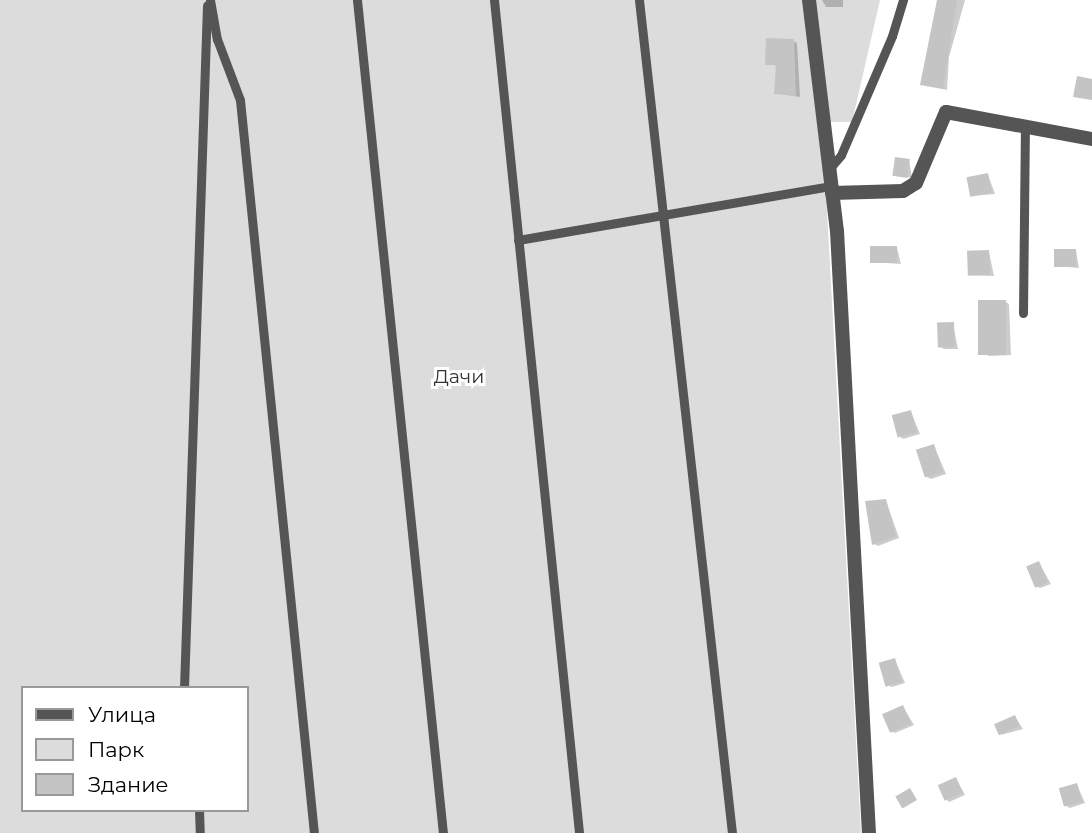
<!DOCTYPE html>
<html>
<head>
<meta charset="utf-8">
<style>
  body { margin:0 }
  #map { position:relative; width:1092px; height:833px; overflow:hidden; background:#fff; font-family:Montserrat,sans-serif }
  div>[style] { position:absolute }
  .green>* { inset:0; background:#dcdcdc }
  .shadow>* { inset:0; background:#0003 }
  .building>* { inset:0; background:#c4c4c4; transform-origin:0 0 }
  .lane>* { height:9px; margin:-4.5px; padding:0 4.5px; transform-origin:4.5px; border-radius:4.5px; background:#555 }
  .street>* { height:14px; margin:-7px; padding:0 7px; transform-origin:7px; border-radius:7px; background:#555 }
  span { translate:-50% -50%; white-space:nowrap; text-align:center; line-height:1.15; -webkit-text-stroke:6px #fff; paint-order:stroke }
  .park-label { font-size:19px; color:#333 }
  .legend { position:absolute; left:21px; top:686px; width:228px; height:126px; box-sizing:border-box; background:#fff; border:2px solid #999; margin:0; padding:9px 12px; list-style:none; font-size:21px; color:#000 }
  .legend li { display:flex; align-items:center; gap:14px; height:35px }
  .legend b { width:35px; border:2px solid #999 }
</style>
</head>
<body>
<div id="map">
  <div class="green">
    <div style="clip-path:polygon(evenodd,0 0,880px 0,852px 122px,818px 122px,826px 192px,861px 833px,0 833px,0 0,23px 688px,247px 688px,247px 810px,23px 810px,23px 688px)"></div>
  </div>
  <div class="shadow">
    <div style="clip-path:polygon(822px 0,843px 0,843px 7px,826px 7px)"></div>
    <div style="clip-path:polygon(939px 0,965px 0,949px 57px,947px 90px,922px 84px)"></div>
    <div style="clip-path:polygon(793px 41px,797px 43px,800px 97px,776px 93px,778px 66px,767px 64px)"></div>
    <div style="clip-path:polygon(909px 160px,912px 178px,895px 175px)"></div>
    <div style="clip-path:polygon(988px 175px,995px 194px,972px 196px)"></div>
    <div style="clip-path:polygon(897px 248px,901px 264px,872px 262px)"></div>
    <div style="clip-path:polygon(1076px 251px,1079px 268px,1056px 266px)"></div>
    <div style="clip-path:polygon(989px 252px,994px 276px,970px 275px)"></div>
    <div style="clip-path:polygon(1006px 302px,1009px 304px,1011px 355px,989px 356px,985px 354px)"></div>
    <div style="clip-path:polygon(953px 324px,958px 349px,944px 349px,940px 347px)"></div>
    <div style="clip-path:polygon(911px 412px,920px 434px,903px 439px,899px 436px)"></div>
    <div style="clip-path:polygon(934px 446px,946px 474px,931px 479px,927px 477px)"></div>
    <div style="clip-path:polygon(886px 501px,899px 538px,878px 546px,874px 544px)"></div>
    <div style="clip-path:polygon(1039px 563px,1051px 584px,1040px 588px,1036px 586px)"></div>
    <div style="clip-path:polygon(895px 660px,905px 683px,892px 687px,888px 685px)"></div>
    <div style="clip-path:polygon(903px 707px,914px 725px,895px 733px,891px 731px)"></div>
    <div style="clip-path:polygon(1015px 717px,1023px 729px,1001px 735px)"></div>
    <div style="clip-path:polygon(956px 779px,965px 795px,949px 802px,946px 799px)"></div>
    <div style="clip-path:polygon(1077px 785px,1085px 803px,1070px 808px,1066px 806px)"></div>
  </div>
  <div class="building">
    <div style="clip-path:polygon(937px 0,957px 0,943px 89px,920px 85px)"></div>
    <div style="clip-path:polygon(766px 38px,794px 39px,796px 96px,774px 94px,776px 65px,765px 65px)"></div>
    <div style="clip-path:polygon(1077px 76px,1092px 79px,1092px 100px,1073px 97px)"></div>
    <div style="left:895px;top:157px;width:15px;height:19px;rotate:8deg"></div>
    <div style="left:988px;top:173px;width:20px;height:22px;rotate:79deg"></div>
    <div style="left:897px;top:246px;width:17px;height:27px;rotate:90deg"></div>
    <div style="left:1054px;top:249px;width:22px;height:18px"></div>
    <div style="left:989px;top:250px;width:25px;height:22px;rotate:88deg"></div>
    <div style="left:978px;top:300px;width:28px;height:55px"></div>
    <div style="left:954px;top:322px;width:25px;height:17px;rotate:88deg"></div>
    <div style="left:911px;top:410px;width:23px;height:20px;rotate:75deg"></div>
    <div style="left:934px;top:444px;width:29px;height:19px;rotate:72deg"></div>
    <div style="clip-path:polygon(886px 499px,896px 536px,872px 545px,865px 501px)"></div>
    <div style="left:1039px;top:561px;width:23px;height:14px;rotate:67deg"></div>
    <div style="left:895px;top:658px;width:25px;height:17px;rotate:74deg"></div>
    <div style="left:903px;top:705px;width:20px;height:23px;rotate:66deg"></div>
    <div style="left:1015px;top:715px;width:12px;height:23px;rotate:66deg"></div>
    <div style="left:956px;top:777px;width:17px;height:20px;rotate:66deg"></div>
    <div style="left:1077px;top:783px;width:19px;height:19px;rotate:74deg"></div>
    <div style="left:910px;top:788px;width:14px;height:17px;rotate:60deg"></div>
  </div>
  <div class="lane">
    <div style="left:210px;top:0;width:40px;rotate:80deg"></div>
    <div style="left:217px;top:39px;width:65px;rotate:69.3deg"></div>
    <div style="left:240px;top:100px;width:737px;rotate:84.24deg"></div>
    <div style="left:357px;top:0;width:837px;rotate:84.11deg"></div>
    <div style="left:494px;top:0;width:837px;rotate:84.17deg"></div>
    <div style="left:639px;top:0;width:838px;rotate:83.63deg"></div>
    <div style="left:829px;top:169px;width:18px;rotate:-49deg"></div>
    <div style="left:841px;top:155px;width:129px;rotate:-66.8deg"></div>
    <div style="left:892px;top:36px;width:38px;rotate:-73deg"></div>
    <div style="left:518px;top:240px;width:318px;rotate:-9.8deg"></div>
    <div style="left:1023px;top:313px;width:186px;rotate:-89.4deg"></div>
    <div style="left:184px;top:688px;width:683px;rotate:-88.07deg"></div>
    <div style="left:199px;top:810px;width:23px;rotate:88deg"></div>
  </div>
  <div class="street">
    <div style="left:809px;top:0;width:233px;rotate:83.1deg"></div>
    <div style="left:837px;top:231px;width:603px;rotate:86.96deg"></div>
    <div style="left:832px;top:193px;width:71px;rotate:-1.6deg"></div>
    <div style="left:903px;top:191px;width:15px;rotate:-32deg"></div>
    <div style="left:916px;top:183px;width:77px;rotate:-67.1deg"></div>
    <div style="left:946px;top:112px;width:148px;rotate:10.5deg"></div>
  </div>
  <div class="park-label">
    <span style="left:459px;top:377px">Дачи</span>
  </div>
  <ul class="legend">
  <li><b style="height:9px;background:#555"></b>Улица</li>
  <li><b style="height:19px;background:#dcdcdc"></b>Парк</li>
  <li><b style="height:19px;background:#c4c4c4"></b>Здание</li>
  </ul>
</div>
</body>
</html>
